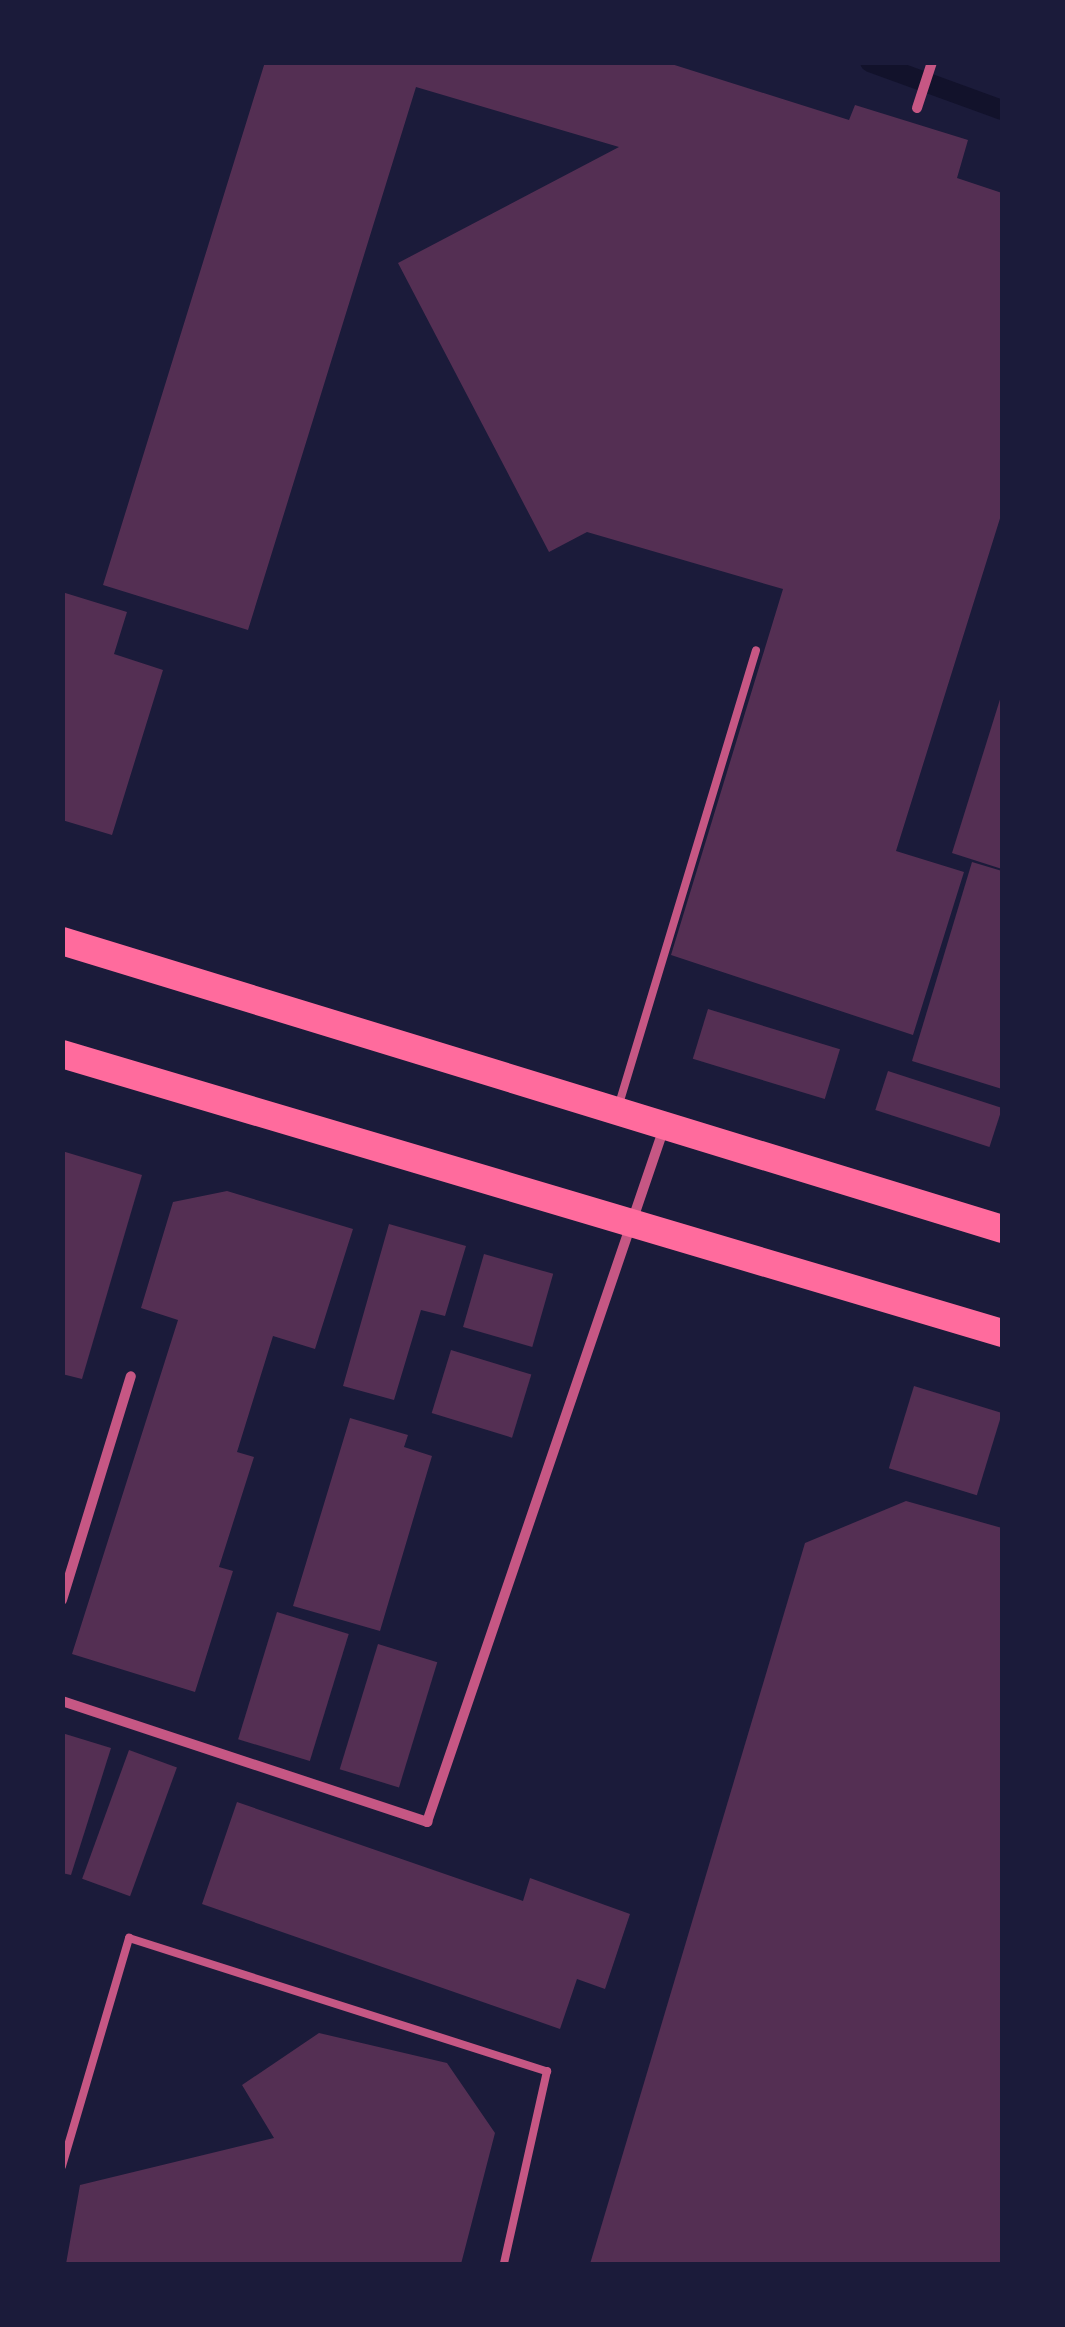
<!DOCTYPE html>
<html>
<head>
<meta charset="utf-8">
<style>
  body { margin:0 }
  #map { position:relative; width:1065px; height:2327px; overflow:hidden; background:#1b1b3a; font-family:"DM Sans",sans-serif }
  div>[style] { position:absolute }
  .stream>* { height:20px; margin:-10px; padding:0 10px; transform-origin:10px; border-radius:10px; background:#12122b }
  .building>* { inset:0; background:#542f53; transform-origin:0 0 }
  .service>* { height:8px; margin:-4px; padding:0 4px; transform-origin:4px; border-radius:4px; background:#c65784 }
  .minor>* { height:10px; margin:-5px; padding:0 5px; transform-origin:5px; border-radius:5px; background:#c65784 }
  .trunk>* { height:28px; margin:-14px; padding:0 14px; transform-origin:14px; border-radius:14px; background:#ff6b9d }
  span { translate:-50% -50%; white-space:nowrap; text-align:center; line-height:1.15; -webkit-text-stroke:8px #1b1b3a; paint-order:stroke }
  .frame { position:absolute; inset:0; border:65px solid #1b1b3a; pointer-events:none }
</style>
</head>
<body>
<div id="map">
  <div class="stream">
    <div style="left:870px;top:62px;width:140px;rotate:20deg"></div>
  </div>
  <div class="building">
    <div style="clip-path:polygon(265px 62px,665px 62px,849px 120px,855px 105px,968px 140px,957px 178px,1002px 193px,1002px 512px,896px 851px,964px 872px,913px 1035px,671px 955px,783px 589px,587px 532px,549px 552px,398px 263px,619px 147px,416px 87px,248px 630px,103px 585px)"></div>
    <div style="clip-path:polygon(62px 592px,127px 612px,114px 654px,163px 670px,112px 835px,62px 820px)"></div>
    <div style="clip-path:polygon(1002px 693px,1002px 869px,952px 853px)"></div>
    <div style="clip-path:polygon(972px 862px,1002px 871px,1002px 1089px,912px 1061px)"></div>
    <div style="left:708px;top:1009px;width:138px;height:52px;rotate:17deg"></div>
    <div style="left:888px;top:1071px;width:120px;height:41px;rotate:18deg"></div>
    <div style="clip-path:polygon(62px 1151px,142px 1175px,82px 1379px,62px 1374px)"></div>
    <div style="clip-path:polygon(227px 1191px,353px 1229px,315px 1349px,273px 1336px,237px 1452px,254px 1457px,219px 1567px,233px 1571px,195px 1692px,72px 1654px,178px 1320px,141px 1308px,173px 1202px)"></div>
    <div style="clip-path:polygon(389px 1224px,466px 1246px,445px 1316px,421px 1310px,394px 1400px,343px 1386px)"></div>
    <div style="left:484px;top:1254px;width:72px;height:76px;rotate:16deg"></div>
    <div style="left:451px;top:1350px;width:84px;height:66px;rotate:17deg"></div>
    <div style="left:914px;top:1386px;width:92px;height:86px;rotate:17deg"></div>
    <div style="clip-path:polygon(350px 1418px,408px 1435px,404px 1447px,432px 1456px,380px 1631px,293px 1606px)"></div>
    <div style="clip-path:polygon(906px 1501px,1002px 1528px,1002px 2264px,590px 2264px,805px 1543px)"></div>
    <div style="left:277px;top:1612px;width:75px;height:133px;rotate:17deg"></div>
    <div style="left:378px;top:1644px;width:62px;height:131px;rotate:17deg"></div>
    <div style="clip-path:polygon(62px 1733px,111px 1748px,71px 1875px,62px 1873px)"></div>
    <div style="left:129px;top:1750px;width:51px;height:137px;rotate:20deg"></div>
    <div style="clip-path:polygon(237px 1802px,523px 1901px,530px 1878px,630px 1914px,605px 1989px,577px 1979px,560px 2029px,202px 1904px)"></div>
    <div style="clip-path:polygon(319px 2033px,447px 2063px,495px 2133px,461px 2264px,66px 2264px,80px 2185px,274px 2138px,242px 2085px)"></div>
  </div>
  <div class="service">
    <div style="left:619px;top:1104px;width:474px;rotate:-73.2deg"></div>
    <div style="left:62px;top:2166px;width:238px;rotate:-73.6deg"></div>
    <div style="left:129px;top:1938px;width:439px;rotate:17.7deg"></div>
    <div style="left:547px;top:2071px;width:198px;rotate:102.6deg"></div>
  </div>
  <div class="minor">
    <div style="left:917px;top:108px;width:48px;rotate:-71.9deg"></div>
    <div style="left:62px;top:1600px;width:234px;rotate:-72.9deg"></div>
    <div style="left:62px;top:1701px;width:385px;rotate:18.3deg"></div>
    <div style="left:427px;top:1822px;width:733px;rotate:-71.15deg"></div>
  </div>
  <div class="trunk">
    <div style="left:62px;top:941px;width:983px;rotate:17.03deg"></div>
    <div style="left:62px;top:1054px;width:981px;rotate:16.53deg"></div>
  </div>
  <div class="frame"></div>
</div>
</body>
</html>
